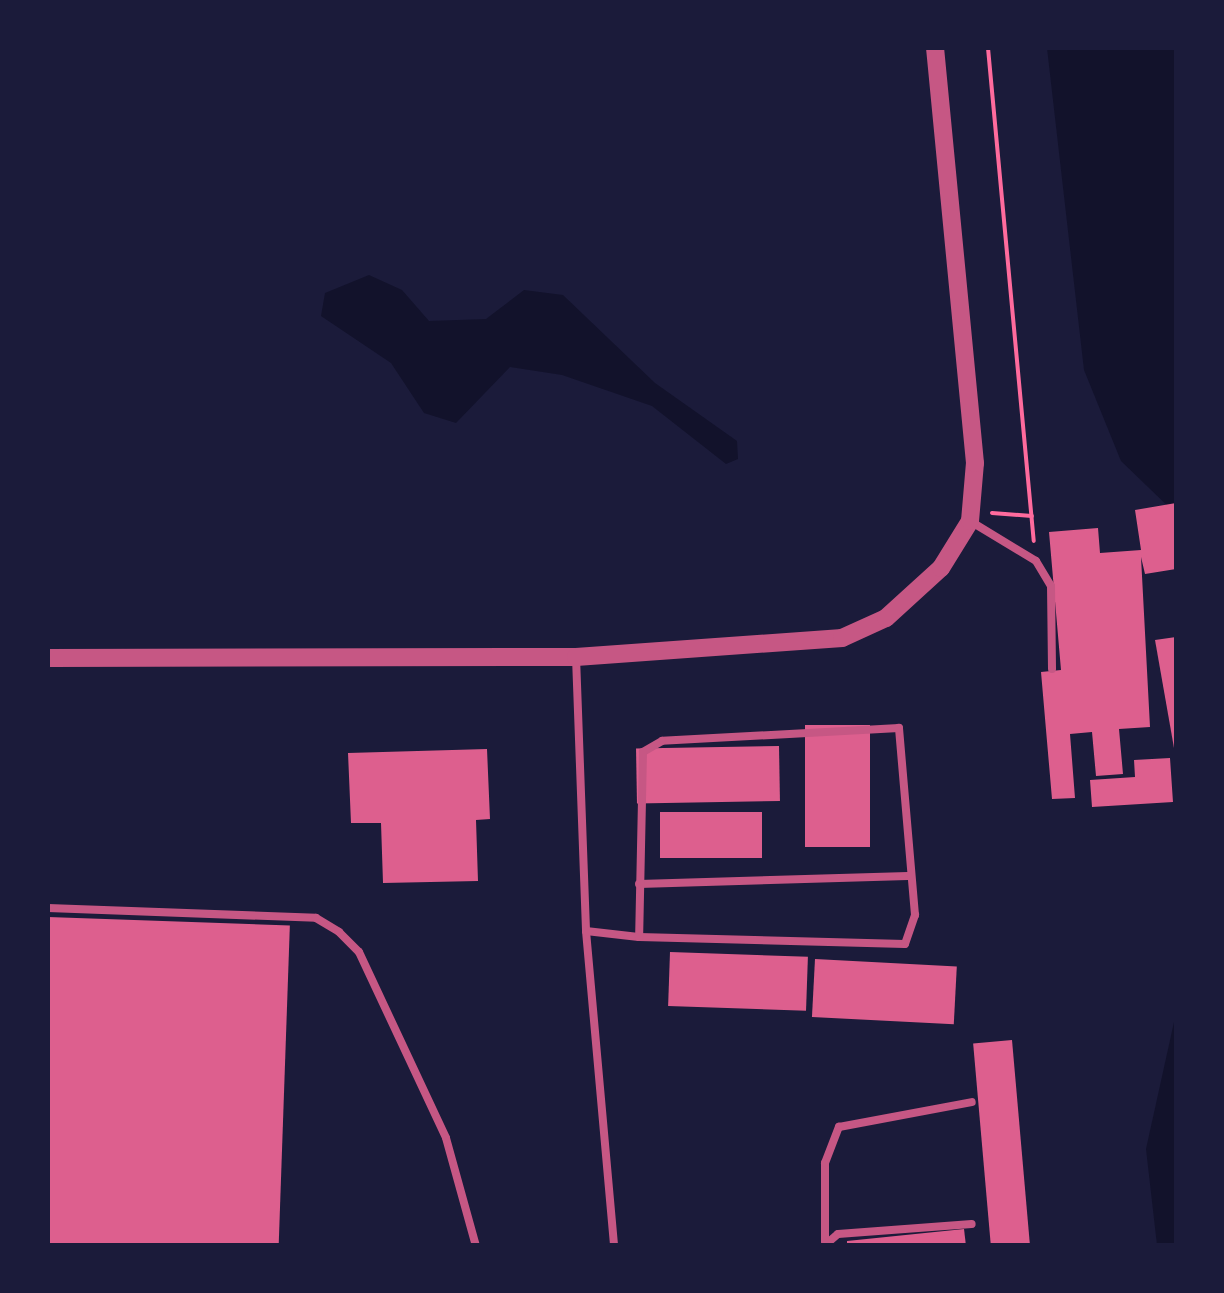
<!DOCTYPE html>
<html>
<head>
<meta charset="utf-8">
<style>
  body { margin:0 }
  #map { position:relative; width:1224px; height:1293px; overflow:hidden; background:#1b1b3a; font-family:Cabin,sans-serif }
  div>[style] { position:absolute }
  .water>* { inset:0; background:#12122b }
  .building>* { inset:0; background:#dd5f8e; transform-origin:0 0 }
  .path>* { height:4px; margin:-2px; padding:0 2px; transform-origin:2px; border-radius:2px; background:#ff6b9d }
  .service>* { height:8px; margin:-4px; padding:0 4px; transform-origin:4px; border-radius:4px; background:#c65784 }
  .tertiary>* { height:18px; margin:-9px; padding:0 9px; transform-origin:9px; border-radius:9px; background:#c65784 }
  span { translate:-50% -50%; white-space:nowrap; text-align:center; line-height:1.15; -webkit-text-stroke:8px #1b1b3a; paint-order:stroke }
  .frame { position:absolute; inset:0; border:50px solid #1b1b3a; pointer-events:none }
</style>
</head>
<body>
<div id="map">
  <div class="water">
    <div style="clip-path:polygon(1047px 48px,1176px 48px,1176px 514px,1121px 461px,1084px 370px)"></div>
    <div style="clip-path:polygon(369px 275px,402px 290px,429px 321px,486px 319px,524px 290px,563px 295px,655px 383px,737px 441px,738px 459px,726px 464px,652px 406px,562px 375px,510px 367px,456px 423px,424px 413px,391px 363px,321px 316px,325px 293px)"></div>
    <div style="clip-path:polygon(1176px 1013px,1176px 1245px,1157px 1245px,1146px 1149px)"></div>
  </div>
  <div class="building">
    <div style="clip-path:polygon(1176px 503px,1176px 569px,1145px 574px,1141px 557px,1150px 727px,1119px 729px,1123px 774px,1096px 776px,1092px 732px,1070px 734px,1075px 798px,1052px 799px,1041px 672px,1061px 670px,1049px 532px,1098px 528px,1100px 553px,1141px 550px,1135px 510px)"></div>
    <div style="clip-path:polygon(1176px 637px,1176px 748px,1174px 748px,1155px 640px)"></div>
    <div style="left:805px;top:725px;width:65px;height:122px"></div>
    <div style="left:779px;top:746px;width:55px;height:143px;rotate:89deg"></div>
    <div style="clip-path:polygon(487px 749px,490px 819px,476px 820px,478px 881px,383px 883px,381px 823px,351px 823px,348px 753px)"></div>
    <div style="clip-path:polygon(1170px 758px,1173px 802px,1092px 807px,1090px 780px,1135px 777px,1134px 760px)"></div>
    <div style="left:762px;top:812px;width:46px;height:102px;rotate:90deg"></div>
    <div style="left:48px;top:917px;width:242px;height:329px;rotate:2deg"></div>
    <div style="left:670px;top:952px;width:138px;height:54px;rotate:2deg"></div>
    <div style="left:815px;top:959px;width:142px;height:58px;rotate:3deg"></div>
    <div style="left:1012px;top:1040px;width:207px;height:39px;rotate:85deg"></div>
    <div style="clip-path:polygon(964px 1229px,966px 1246px,847px 1246px,847px 1241px)"></div>
  </div>
  <div class="path">
    <div style="left:988px;top:48px;width:495px;rotate:84.7deg"></div>
    <div style="left:992px;top:513px;width:40px;rotate:4.3deg"></div>
  </div>
  <div class="service">
    <div style="left:970px;top:521px;width:77px;rotate:31.2deg"></div>
    <div style="left:1036px;top:561px;width:29px;rotate:59deg"></div>
    <div style="left:1051px;top:586px;width:83px;rotate:89.3deg"></div>
    <div style="left:576px;top:657px;width:274px;rotate:87.9deg"></div>
    <div style="left:586px;top:931px;width:316px;rotate:84.9deg"></div>
    <div style="left:639px;top:884px;width:269px;rotate:-1.7deg"></div>
    <div style="left:48px;top:908px;width:268px;rotate:2.1deg"></div>
    <div style="left:316px;top:918px;width:27px;rotate:31deg"></div>
    <div style="left:339px;top:932px;width:28px;rotate:45deg"></div>
    <div style="left:359px;top:952px;width:205px;rotate:64.9deg"></div>
    <div style="left:446px;top:1138px;width:112px;rotate:74.5deg"></div>
    <div style="left:586px;top:931px;width:53px;rotate:6.5deg"></div>
    <div style="left:639px;top:937px;width:266px;rotate:1.5deg"></div>
    <div style="left:905px;top:944px;width:31px;rotate:-71deg"></div>
    <div style="left:915px;top:915px;width:188px;rotate:-94.9deg"></div>
    <div style="left:899px;top:728px;width:237px;rotate:176.9deg"></div>
    <div style="left:662px;top:741px;width:22px;rotate:150deg"></div>
    <div style="left:643px;top:752px;width:185px;rotate:91.2deg"></div>
    <div style="left:825px;top:1242px;width:79px;rotate:-90deg"></div>
    <div style="left:825px;top:1163px;width:39px;rotate:-69deg"></div>
    <div style="left:839px;top:1127px;width:135px;rotate:-10.6deg"></div>
    <div style="left:824px;top:1246px;width:18px;rotate:-41deg"></div>
    <div style="left:838px;top:1234px;width:134px;rotate:-4.3deg"></div>
  </div>
  <div class="tertiary">
    <div style="left:48px;top:658px;width:528px;rotate:-0.11deg"></div>
    <div style="left:576px;top:657px;width:267px;rotate:-4.1deg"></div>
    <div style="left:842px;top:638px;width:48px;rotate:-24.4deg"></div>
    <div style="left:886px;top:618px;width:74px;rotate:-42.3deg"></div>
    <div style="left:941px;top:568px;width:55px;rotate:-58.3deg"></div>
    <div style="left:970px;top:521px;width:58px;rotate:-85.1deg"></div>
    <div style="left:975px;top:463px;width:417px;rotate:-95.5deg"></div>
  </div>
  <div class="frame"></div>
</div>
</body>
</html>
